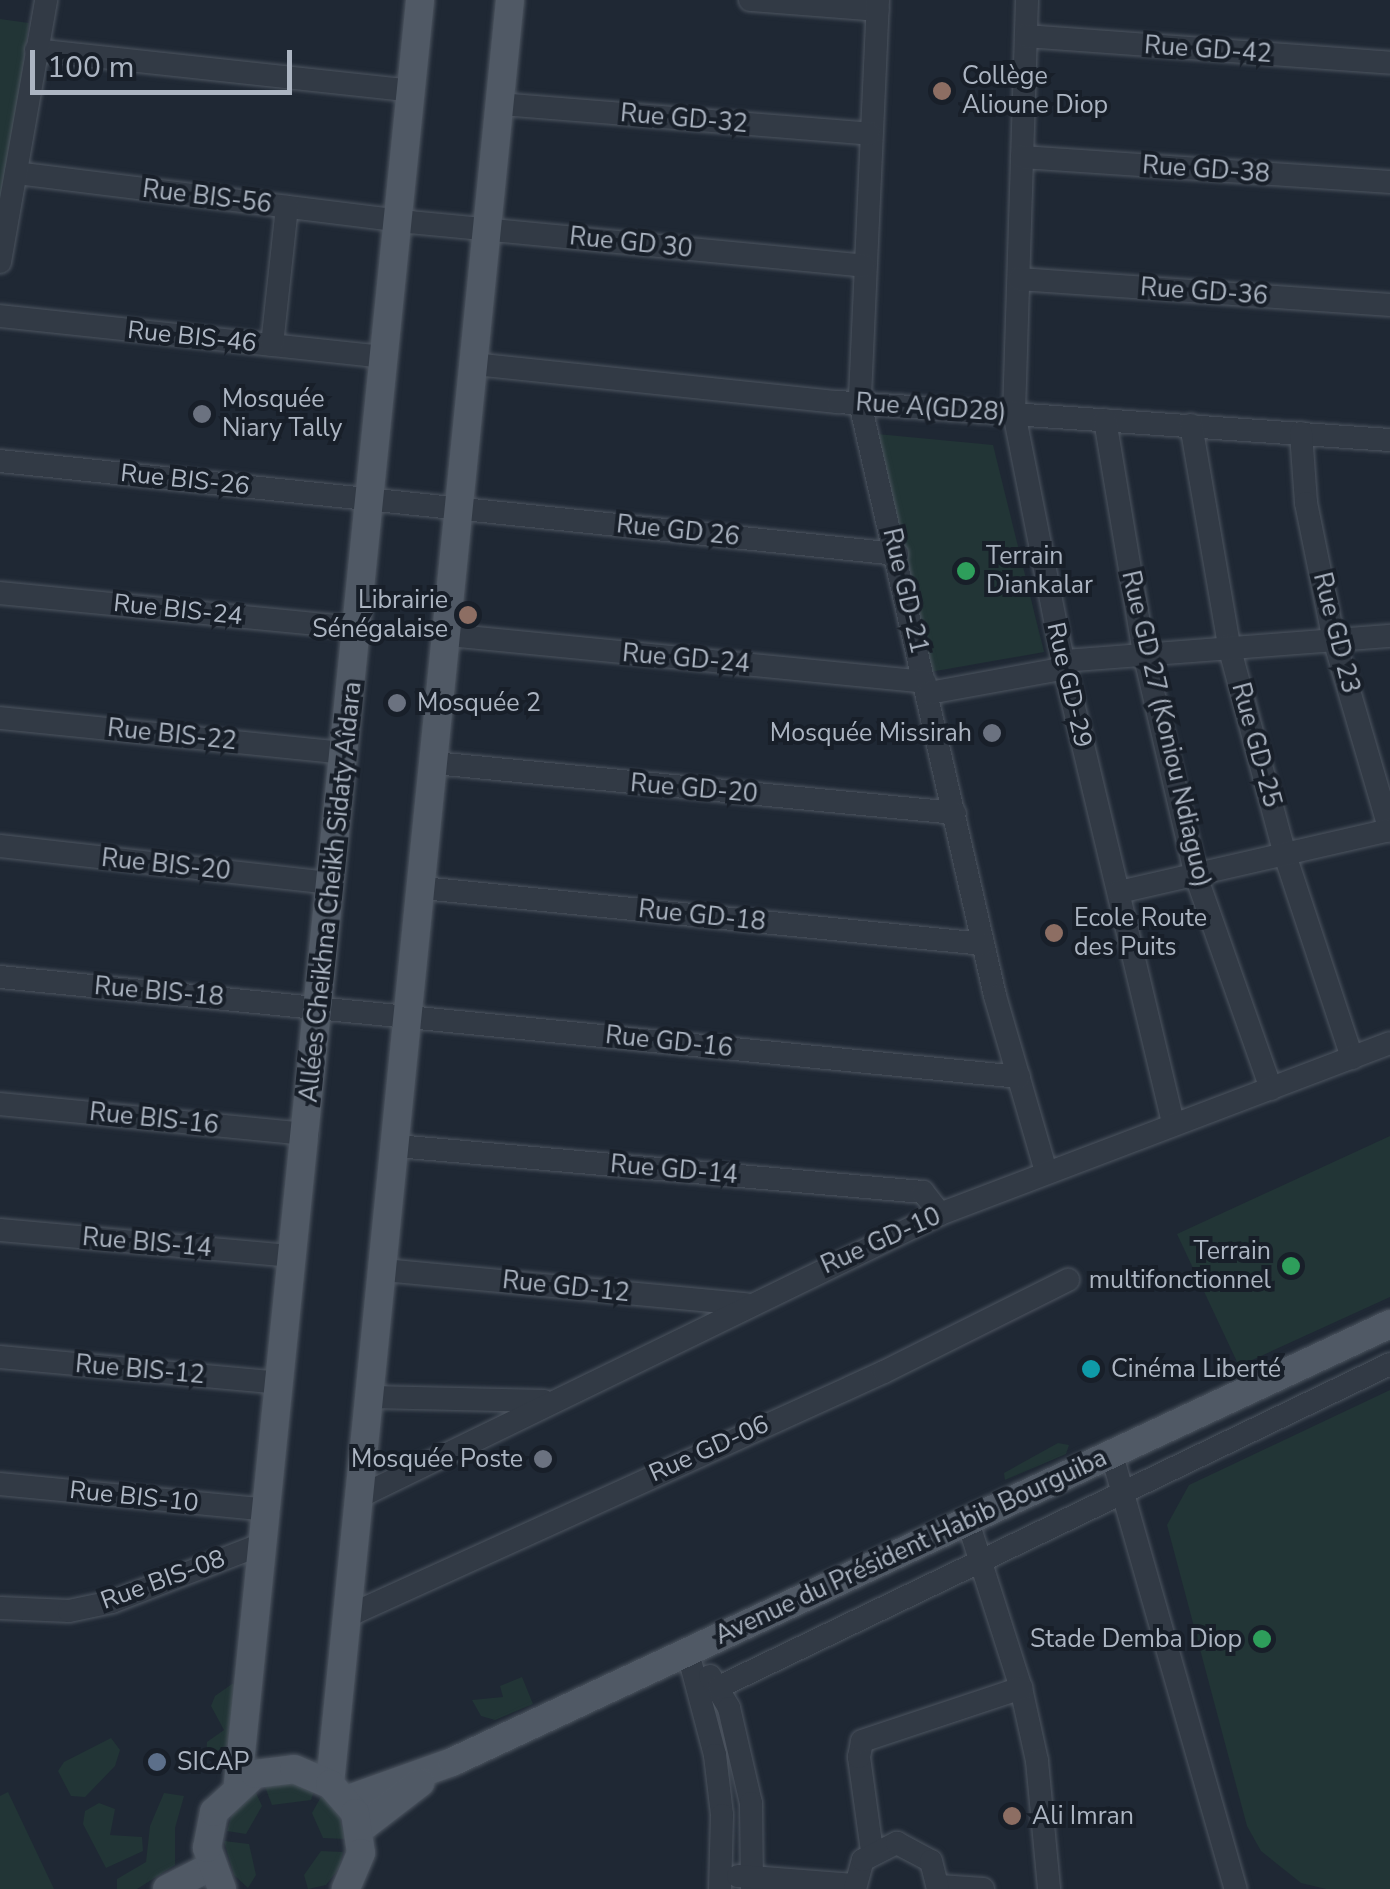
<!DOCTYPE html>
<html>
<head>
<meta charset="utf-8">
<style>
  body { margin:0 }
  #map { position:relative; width:1390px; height:1889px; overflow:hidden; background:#1f2834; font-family:"Nunito Sans",sans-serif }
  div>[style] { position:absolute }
  .green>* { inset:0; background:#223536 }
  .roads { filter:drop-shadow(0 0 2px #4d5560) drop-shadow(0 0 2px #4d5560) }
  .minor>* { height:22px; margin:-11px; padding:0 11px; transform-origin:11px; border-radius:11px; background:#323a45 }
  .major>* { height:28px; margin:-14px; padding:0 14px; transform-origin:14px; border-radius:14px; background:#505965 }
  .dots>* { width:28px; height:28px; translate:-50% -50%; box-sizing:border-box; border:5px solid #181f29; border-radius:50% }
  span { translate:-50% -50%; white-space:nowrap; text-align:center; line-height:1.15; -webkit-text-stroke:8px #181f29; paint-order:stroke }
  .street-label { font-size:25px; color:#acb5c2 }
  .poi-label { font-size:25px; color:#acb5c2 }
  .left { translate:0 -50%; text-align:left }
  .right { translate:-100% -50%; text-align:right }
  .scale { position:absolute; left:30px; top:50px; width:262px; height:45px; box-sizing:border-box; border:5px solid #acb5c2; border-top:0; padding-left:12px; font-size:30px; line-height:35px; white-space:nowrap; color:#acb5c2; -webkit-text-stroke:8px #181f29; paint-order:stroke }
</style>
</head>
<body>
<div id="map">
  <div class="green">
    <div style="clip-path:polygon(0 19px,29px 23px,0 227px)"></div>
    <div style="clip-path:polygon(877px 434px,993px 445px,1044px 652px,930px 672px)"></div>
    <div style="clip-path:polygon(1390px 1136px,1390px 1297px,1239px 1366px,1177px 1234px)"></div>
    <div style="clip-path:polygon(1390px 1390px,1390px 1889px,1326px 1889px,1301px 1883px,1261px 1851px,1247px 1826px,1167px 1525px,1189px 1485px)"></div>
    <div style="clip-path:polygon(1058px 1443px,1069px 1445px,1066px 1454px,1005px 1480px,1004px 1473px)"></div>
    <div style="clip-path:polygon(522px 1677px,533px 1704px,495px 1720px,481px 1716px,472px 1700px,503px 1697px,500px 1686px)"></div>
    <div style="clip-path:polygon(232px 1684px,241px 1684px,229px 1744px,206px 1758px,207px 1742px,224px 1730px,211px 1706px,215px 1696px)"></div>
    <div style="clip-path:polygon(111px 1738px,120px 1750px,115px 1766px,85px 1797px,71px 1796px,58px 1771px,64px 1762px)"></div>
    <div style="clip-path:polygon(286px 1780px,315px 1788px,311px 1800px,272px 1805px,264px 1784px)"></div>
    <div style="clip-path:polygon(255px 1791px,262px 1806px,246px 1834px,227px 1831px,232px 1814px)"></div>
    <div style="clip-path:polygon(8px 1792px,54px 1889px,0 1889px,0 1796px)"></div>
    <div style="clip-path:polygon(164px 1793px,184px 1796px,175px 1828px,175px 1865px,137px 1889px,117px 1889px,117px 1879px,146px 1862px,150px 1826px)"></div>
    <div style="clip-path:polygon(322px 1795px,338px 1810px,345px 1839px,323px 1838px,312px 1813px)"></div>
    <div style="clip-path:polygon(99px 1803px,115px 1809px,110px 1835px,142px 1837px,143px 1851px,106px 1868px,83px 1824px,85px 1811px)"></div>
    <div style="clip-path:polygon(224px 1841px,249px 1844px,256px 1875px,248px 1888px,234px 1875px)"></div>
    <div style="clip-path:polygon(321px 1851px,343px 1852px,339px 1868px,326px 1885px,308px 1889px,304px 1875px)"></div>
  </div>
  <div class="roads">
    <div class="minor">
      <div style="left:750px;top:0;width:128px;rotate:4.5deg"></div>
      <div style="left:878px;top:0;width:403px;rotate:92.6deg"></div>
      <div style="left:860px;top:403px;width:608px;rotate:77.17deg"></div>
      <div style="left:995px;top:996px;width:182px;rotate:73.8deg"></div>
      <div style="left:1027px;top:0;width:413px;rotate:91.8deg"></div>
      <div style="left:1014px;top:413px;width:253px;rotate:78.8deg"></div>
      <div style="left:1063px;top:661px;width:475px;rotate:76.6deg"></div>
      <div style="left:1026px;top:36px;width:365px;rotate:4.2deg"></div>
      <div style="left:36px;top:50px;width:377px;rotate:6.2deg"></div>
      <div style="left:500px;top:104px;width:370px;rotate:4.6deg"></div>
      <div style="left:1022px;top:157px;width:369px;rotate:3.9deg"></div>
      <div style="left:16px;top:173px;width:397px;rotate:7.1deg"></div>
      <div style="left:410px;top:222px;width:456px;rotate:5.5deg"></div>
      <div style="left:0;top:262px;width:266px;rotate:-80deg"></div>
      <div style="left:1019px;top:279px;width:372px;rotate:4deg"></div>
      <div style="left:0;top:316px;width:386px;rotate:6.1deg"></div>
      <div style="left:272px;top:345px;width:139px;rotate:-83.8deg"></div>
      <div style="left:474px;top:364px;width:366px;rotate:6deg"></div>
      <div style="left:838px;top:402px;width:553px;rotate:3.94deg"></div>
      <div style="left:1105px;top:420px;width:236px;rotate:80.5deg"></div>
      <div style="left:1144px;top:653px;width:226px;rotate:76.9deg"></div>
      <div style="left:1195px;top:873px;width:229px;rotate:70.6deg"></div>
      <div style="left:1191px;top:425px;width:224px;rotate:80.2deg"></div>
      <div style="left:1229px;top:646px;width:216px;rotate:75deg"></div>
      <div style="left:1285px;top:855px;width:214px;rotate:71.7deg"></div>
      <div style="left:1301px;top:433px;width:70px;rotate:85.9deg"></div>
      <div style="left:1306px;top:503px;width:136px;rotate:78.5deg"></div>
      <div style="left:1333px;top:636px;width:203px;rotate:73.7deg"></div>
      <div style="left:0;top:461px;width:902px;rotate:5.92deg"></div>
      <div style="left:0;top:593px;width:359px;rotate:5.6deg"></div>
      <div style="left:447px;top:635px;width:480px;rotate:5.6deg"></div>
      <div style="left:1063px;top:661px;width:328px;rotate:-4.4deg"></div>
      <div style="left:929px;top:693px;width:139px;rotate:-10.3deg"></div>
      <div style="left:0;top:718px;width:346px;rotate:5.8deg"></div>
      <div style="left:434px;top:763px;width:523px;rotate:5.48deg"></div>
      <div style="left:0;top:846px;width:333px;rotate:6.4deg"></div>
      <div style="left:422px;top:888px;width:564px;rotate:5.7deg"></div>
      <div style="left:1119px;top:892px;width:278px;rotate:-12.9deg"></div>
      <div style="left:0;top:977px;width:1024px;rotate:5.6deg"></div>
      <div style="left:0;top:1104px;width:309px;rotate:5.6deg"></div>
      <div style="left:396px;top:1146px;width:529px;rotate:4.99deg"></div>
      <div style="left:923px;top:1192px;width:28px;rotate:52deg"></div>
      <div style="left:0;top:1230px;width:294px;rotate:5.1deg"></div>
      <div style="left:384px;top:1270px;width:363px;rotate:5.4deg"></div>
      <div style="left:0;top:1357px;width:282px;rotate:5.3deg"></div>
      <div style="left:371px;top:1397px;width:173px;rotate:1.3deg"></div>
      <div style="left:1112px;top:1455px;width:451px;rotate:74.1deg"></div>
      <div style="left:0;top:1484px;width:270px;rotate:5.5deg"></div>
      <div style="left:361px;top:1496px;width:644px;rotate:-25.97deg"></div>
      <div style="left:940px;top:1214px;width:481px;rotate:-20.8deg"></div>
      <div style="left:968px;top:1522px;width:174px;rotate:72.3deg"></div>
      <div style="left:1021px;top:1688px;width:75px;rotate:77.6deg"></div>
      <div style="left:1037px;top:1761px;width:129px;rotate:84.6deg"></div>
      <div style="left:0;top:1608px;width:69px;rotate:2.5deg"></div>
      <div style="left:69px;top:1611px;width:44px;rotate:-11.8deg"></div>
      <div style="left:112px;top:1602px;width:164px;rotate:-21.1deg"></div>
      <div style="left:350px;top:1615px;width:587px;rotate:-24.47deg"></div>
      <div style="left:884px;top:1372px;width:206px;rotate:-26.6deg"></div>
      <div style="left:687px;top:1649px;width:110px;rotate:75.2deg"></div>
      <div style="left:715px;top:1755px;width:60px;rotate:83.3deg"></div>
      <div style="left:722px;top:1815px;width:74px;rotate:91.5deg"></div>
      <div style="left:710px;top:1676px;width:37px;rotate:59deg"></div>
      <div style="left:729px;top:1708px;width:98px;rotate:77deg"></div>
      <div style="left:751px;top:1803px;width:86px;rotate:89.3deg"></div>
      <div style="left:719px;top:1687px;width:745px;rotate:-25.7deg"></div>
      <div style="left:872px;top:1851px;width:95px;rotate:-97.9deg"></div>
      <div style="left:859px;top:1757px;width:16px;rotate:-79deg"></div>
      <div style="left:862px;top:1741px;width:168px;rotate:-18.4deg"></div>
      <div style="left:738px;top:1876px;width:116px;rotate:4.4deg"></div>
      <div style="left:939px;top:1886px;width:44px;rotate:3.9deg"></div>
      <div style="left:855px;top:1889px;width:30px;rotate:-75deg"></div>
      <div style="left:863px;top:1860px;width:38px;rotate:-27deg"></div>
      <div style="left:897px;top:1843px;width:38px;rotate:28deg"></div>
      <div style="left:931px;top:1861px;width:29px;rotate:76deg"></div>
    </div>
    <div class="major">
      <div style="left:238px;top:1783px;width:1792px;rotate:-84.17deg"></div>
      <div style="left:330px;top:1784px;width:1793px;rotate:-84.24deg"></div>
      <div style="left:346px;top:1800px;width:113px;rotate:-19.7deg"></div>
      <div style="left:452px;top:1762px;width:1035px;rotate:-25.03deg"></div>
      <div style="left:360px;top:1829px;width:76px;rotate:-37.5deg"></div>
      <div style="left:167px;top:1889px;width:48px;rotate:-27.1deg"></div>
      <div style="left:222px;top:1889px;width:44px;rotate:-110.1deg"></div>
      <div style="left:207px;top:1848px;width:37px;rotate:-79deg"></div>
      <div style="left:214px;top:1812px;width:56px;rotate:-42.8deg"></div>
      <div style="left:255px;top:1774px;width:39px;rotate:-7deg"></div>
      <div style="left:294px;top:1769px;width:39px;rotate:23deg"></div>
      <div style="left:330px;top:1784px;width:38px;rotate:49deg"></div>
      <div style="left:355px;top:1813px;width:40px;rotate:81.5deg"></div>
      <div style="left:361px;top:1853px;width:39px;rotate:113deg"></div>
    </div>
  </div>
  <div class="dots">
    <div style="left:942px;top:91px;background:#8d6e63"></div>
    <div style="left:202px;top:414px;background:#6b7280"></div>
    <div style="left:966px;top:571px;background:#2e9e5b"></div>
    <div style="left:468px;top:615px;background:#8d6e63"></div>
    <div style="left:397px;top:703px;background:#6b7280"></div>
    <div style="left:992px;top:733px;background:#6b7280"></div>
    <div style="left:1054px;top:933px;background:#8d6e63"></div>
    <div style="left:1291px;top:1266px;background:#2e9e5b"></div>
    <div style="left:1091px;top:1369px;background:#0f9aa8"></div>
    <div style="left:543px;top:1459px;background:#6b7280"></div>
    <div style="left:1262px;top:1639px;background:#2e9e5b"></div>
    <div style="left:157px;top:1762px;background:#5c6f8a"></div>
    <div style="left:1012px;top:1816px;background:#8d6e63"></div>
  </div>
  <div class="street-label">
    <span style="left:1208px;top:50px;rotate:4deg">Rue GD-42</span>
    <span style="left:684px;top:119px;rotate:5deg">Rue GD-32</span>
    <span style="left:1206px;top:170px;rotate:4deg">Rue GD-38</span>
    <span style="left:207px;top:197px;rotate:7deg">Rue BIS-56</span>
    <span style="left:631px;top:243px;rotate:6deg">Rue GD 30</span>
    <span style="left:1204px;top:292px;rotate:4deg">Rue GD-36</span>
    <span style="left:192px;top:337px;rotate:6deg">Rue BIS-46</span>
    <span style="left:931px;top:408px;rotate:4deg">Rue A(GD28)</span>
    <span style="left:185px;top:480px;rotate:6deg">Rue BIS-26</span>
    <span style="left:678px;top:531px;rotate:6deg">Rue GD 26</span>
    <span style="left:905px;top:591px;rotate:77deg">Rue GD-21</span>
    <span style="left:178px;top:610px;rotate:6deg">Rue BIS-24</span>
    <span style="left:1336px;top:633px;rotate:76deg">Rue GD 23</span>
    <span style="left:686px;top:659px;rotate:5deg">Rue GD-24</span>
    <span style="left:1069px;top:685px;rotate:77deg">Rue GD-29</span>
    <span style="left:1166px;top:729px;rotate:77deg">Rue GD 27 (Koniou Ndiaguo)</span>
    <span style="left:172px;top:735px;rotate:6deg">Rue BIS-22</span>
    <span style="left:1256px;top:745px;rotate:75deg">Rue GD-25</span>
    <span style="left:694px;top:789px;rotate:5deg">Rue GD-20</span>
    <span style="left:166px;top:865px;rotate:6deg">Rue BIS-20</span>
    <span style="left:331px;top:892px;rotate:-84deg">Allées Cheikhna Cheikh Sidaty Aîdara</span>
    <span style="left:702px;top:916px;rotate:6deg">Rue GD-18</span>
    <span style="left:159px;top:992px;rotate:5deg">Rue BIS-18</span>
    <span style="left:669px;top:1042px;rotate:6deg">Rue GD-16</span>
    <span style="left:154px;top:1119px;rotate:6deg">Rue BIS-16</span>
    <span style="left:674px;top:1170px;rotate:5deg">Rue GD-14</span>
    <span style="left:881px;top:1241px;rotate:-24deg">Rue GD-10</span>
    <span style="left:147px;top:1243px;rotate:5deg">Rue BIS-14</span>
    <span style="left:566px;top:1287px;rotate:6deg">Rue GD-12</span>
    <span style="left:140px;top:1370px;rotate:5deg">Rue BIS-12</span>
    <span style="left:709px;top:1449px;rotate:-24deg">Rue GD-06</span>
    <span style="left:134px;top:1497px;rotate:6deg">Rue BIS-10</span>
    <span style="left:911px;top:1547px;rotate:-25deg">Avenue du Président Habib Bourguiba</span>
    <span style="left:163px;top:1580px;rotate:-20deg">Rue BIS-08</span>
  </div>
  <div class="poi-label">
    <span class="left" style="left:962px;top:91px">Collège<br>Alioune Diop</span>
    <span class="left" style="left:222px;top:414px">Mosquée<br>Niary Tally</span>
    <span class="left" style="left:986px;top:571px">Terrain<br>Diankalar</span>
    <span class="right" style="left:448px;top:615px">Librairie<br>Sénégalaise</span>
    <span class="left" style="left:417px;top:703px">Mosquée 2</span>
    <span class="right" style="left:972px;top:733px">Mosquée Missirah</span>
    <span class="left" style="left:1074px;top:933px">Ecole Route<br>des Puits</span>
    <span class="right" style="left:1271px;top:1266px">Terrain<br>multifonctionnel</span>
    <span class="left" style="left:1111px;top:1369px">Cinéma Liberté</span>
    <span class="right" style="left:523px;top:1459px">Mosquée Poste</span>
    <span class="right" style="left:1242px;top:1639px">Stade Demba Diop</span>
    <span class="left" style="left:177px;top:1762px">SICAP</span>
    <span class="left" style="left:1032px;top:1816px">Ali Imran</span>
  </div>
  <div class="scale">100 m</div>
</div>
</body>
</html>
